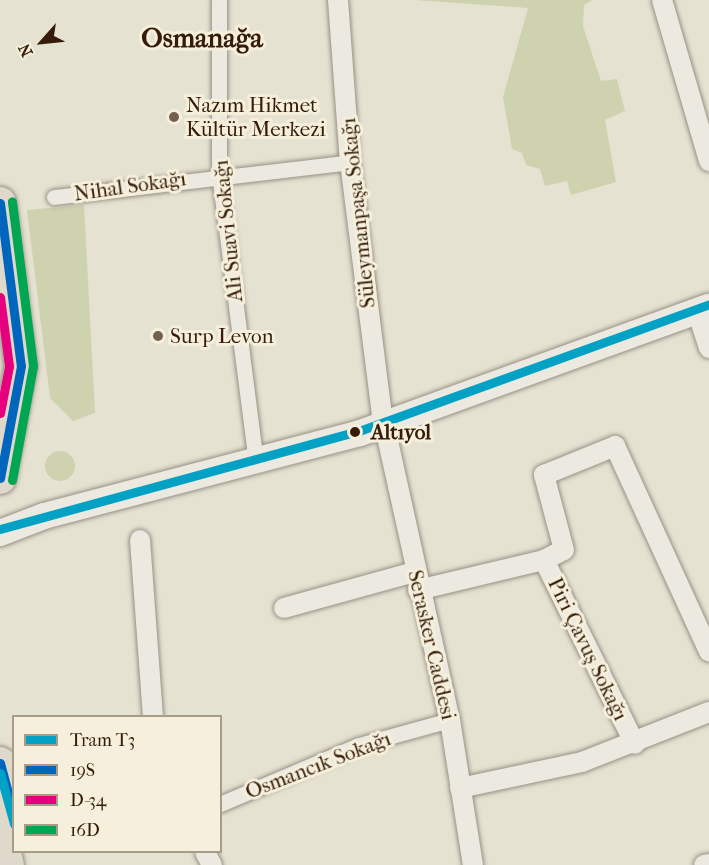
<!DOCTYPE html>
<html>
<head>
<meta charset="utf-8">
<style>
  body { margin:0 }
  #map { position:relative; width:709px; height:865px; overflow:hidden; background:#e6e2d1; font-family:"IM FELL French Canon",serif }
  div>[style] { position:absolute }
  .green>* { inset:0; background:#cfd2af }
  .round { border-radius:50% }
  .roads { filter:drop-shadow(0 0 2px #979186) drop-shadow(0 0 2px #979186) }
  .pedestrian>* { height:15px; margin:-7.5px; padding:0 7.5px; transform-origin:7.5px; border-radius:7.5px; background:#ece9e0 }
  .minor>* { height:20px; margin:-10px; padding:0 10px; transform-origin:10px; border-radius:10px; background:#ece9e0 }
  .tertiary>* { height:26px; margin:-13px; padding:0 13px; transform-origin:13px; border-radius:13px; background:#ece9e0 }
  .primary>* { height:32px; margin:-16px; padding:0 16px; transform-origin:16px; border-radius:16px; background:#dfd9cb }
  .bus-1>* { height:9px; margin:-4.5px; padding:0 4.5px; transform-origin:4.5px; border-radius:4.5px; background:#0065bd }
  .bus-2>* { height:9px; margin:-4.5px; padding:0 4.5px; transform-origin:4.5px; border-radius:4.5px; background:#e5007d }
  .bus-3>* { height:9px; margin:-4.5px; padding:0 4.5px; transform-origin:4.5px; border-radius:4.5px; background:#00a651 }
  .tram-1>* { height:9px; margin:-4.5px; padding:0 4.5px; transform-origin:4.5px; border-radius:4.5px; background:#03a2c4 }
  .dots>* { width:16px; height:16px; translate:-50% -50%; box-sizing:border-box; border:3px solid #f5efdb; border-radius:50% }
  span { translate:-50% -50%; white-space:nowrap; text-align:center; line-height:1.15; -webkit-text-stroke:6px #f5efdb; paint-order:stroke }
  .poi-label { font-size:21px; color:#351c0a }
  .left { translate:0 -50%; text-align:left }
  .street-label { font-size:21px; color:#351c0a }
  .stop-label { font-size:21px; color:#351c0a; font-weight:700 }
  .district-label { font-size:27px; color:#351c0a; font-weight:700 }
  .legend { position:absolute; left:12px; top:715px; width:210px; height:138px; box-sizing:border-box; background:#f5efdb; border:2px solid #a89b87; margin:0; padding:8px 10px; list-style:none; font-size:18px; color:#351c0a }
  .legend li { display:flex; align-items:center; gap:12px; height:30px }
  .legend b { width:30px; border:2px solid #a89b87 }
  .north { position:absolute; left:12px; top:12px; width:60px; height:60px; -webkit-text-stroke:4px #f5efdb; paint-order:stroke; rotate:243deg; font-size:16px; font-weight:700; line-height:24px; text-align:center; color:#351c0a }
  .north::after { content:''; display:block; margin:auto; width:21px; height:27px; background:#351c0a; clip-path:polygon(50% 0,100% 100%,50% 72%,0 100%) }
</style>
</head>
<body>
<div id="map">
  <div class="green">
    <div style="clip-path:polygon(415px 0,592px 0,584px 5px,583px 26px,601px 81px,617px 79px,625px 111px,605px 120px,616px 182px,571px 195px,567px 181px,545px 186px,540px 169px,526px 165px,522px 153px,512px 149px,503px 97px,528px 8px)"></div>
    <div style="clip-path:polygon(84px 205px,95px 413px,73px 421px,50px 398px,27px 210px)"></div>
    <div class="round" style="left:45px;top:451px;width:30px;height:30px"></div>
  </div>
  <div class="roads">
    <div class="pedestrian">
      <div style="left:219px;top:0;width:174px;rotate:90deg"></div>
      <div style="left:219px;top:174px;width:289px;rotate:82.7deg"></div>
      <div style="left:54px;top:197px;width:298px;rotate:-6.7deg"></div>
      <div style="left:220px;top:804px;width:151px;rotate:-23deg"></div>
      <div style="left:359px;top:745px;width:94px;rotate:-15.4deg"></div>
    </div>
    <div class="minor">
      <div style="left:338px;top:0;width:162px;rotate:85.8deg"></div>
      <div style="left:350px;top:162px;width:254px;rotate:82.8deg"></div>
      <div style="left:382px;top:414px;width:313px;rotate:77.5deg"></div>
      <div style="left:450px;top:720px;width:147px;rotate:81deg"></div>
      <div style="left:662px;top:0;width:168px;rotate:73.7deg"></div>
      <div style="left:697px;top:311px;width:39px;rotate:72deg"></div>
      <div style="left:140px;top:540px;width:176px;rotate:85.8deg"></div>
      <div style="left:544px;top:560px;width:205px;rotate:63.7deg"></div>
      <div style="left:418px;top:590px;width:130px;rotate:-13.4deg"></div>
      <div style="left:544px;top:560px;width:22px;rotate:-27deg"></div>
      <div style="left:564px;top:550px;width:78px;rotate:-104.9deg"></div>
      <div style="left:544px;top:475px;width:77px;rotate:-22.2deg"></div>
      <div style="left:615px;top:446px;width:226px;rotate:65.4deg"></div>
      <div style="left:284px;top:608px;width:136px;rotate:-15.4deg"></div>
      <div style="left:460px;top:788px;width:125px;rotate:-12deg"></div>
      <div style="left:582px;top:762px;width:136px;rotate:-21.5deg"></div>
      <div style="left:205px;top:852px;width:15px;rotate:62deg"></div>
      <div style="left:704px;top:865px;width:5px;rotate:-11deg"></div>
    </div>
    <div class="tertiary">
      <div style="left:0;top:533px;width:47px;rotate:-21.1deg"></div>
      <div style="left:44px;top:516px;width:327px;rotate:-14.7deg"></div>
      <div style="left:360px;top:433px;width:371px;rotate:-19.9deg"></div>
    </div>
    <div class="primary">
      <div style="left:0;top:203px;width:164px;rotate:82.7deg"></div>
      <div style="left:21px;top:366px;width:114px;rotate:100.6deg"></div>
      <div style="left:0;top:763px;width:56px;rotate:75.5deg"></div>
      <div style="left:0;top:831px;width:35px;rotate:77deg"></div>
    </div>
  </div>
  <div class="bus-1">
    <div style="left:0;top:203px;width:164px;rotate:82.7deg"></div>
    <div style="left:21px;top:366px;width:114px;rotate:100.6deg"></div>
    <div style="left:0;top:763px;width:54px;rotate:74.9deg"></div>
  </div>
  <div class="bus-2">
    <div style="left:0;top:297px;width:70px;rotate:82.6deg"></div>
    <div style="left:9px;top:366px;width:48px;rotate:100.8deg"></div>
  </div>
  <div class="bus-3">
    <div style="left:12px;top:480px;width:116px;rotate:-79.6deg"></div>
    <div style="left:33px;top:366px;width:166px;rotate:-97.3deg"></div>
  </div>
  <div class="tram-1">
    <div style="left:0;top:529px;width:372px;rotate:-15.3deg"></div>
    <div style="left:359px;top:431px;width:372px;rotate:-19.9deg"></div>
    <div style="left:0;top:773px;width:53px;rotate:74.6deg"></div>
  </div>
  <div class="dots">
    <div style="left:174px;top:117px;background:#736150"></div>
    <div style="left:158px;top:336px;background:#736150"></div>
    <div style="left:355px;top:432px;background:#351c0a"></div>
  </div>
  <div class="poi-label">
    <span class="left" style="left:186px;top:117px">Nazım Hikmet<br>Kültür Merkezi</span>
    <span class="left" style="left:170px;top:336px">Surp Levon</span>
  </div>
  <div class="street-label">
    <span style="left:130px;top:186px;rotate:-8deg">Nihal Sokağı</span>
    <span style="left:358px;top:213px;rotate:-96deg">Süleymanpaşa Sokağı</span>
    <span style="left:228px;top:231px;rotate:-96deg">Ali Suavi Sokağı</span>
    <span style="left:432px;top:645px;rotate:77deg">Serasker Caddesi</span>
    <span style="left:588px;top:649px;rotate:64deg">Piri Çavuş Sokağı</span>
    <span style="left:318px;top:765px;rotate:-21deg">Osmancık Sokağı</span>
  </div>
  <div class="stop-label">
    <span class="left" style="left:371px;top:432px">Altıyol</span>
  </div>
  <div class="district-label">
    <span style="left:202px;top:39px">Osmanağa</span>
  </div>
  <ul class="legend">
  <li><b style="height:8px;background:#03a2c4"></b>Tram T3</li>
  <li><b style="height:8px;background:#0065bd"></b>19S</li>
  <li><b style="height:8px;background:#e5007d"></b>D-34</li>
  <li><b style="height:8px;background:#00a651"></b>16D</li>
  </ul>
  <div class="north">N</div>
</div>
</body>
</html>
